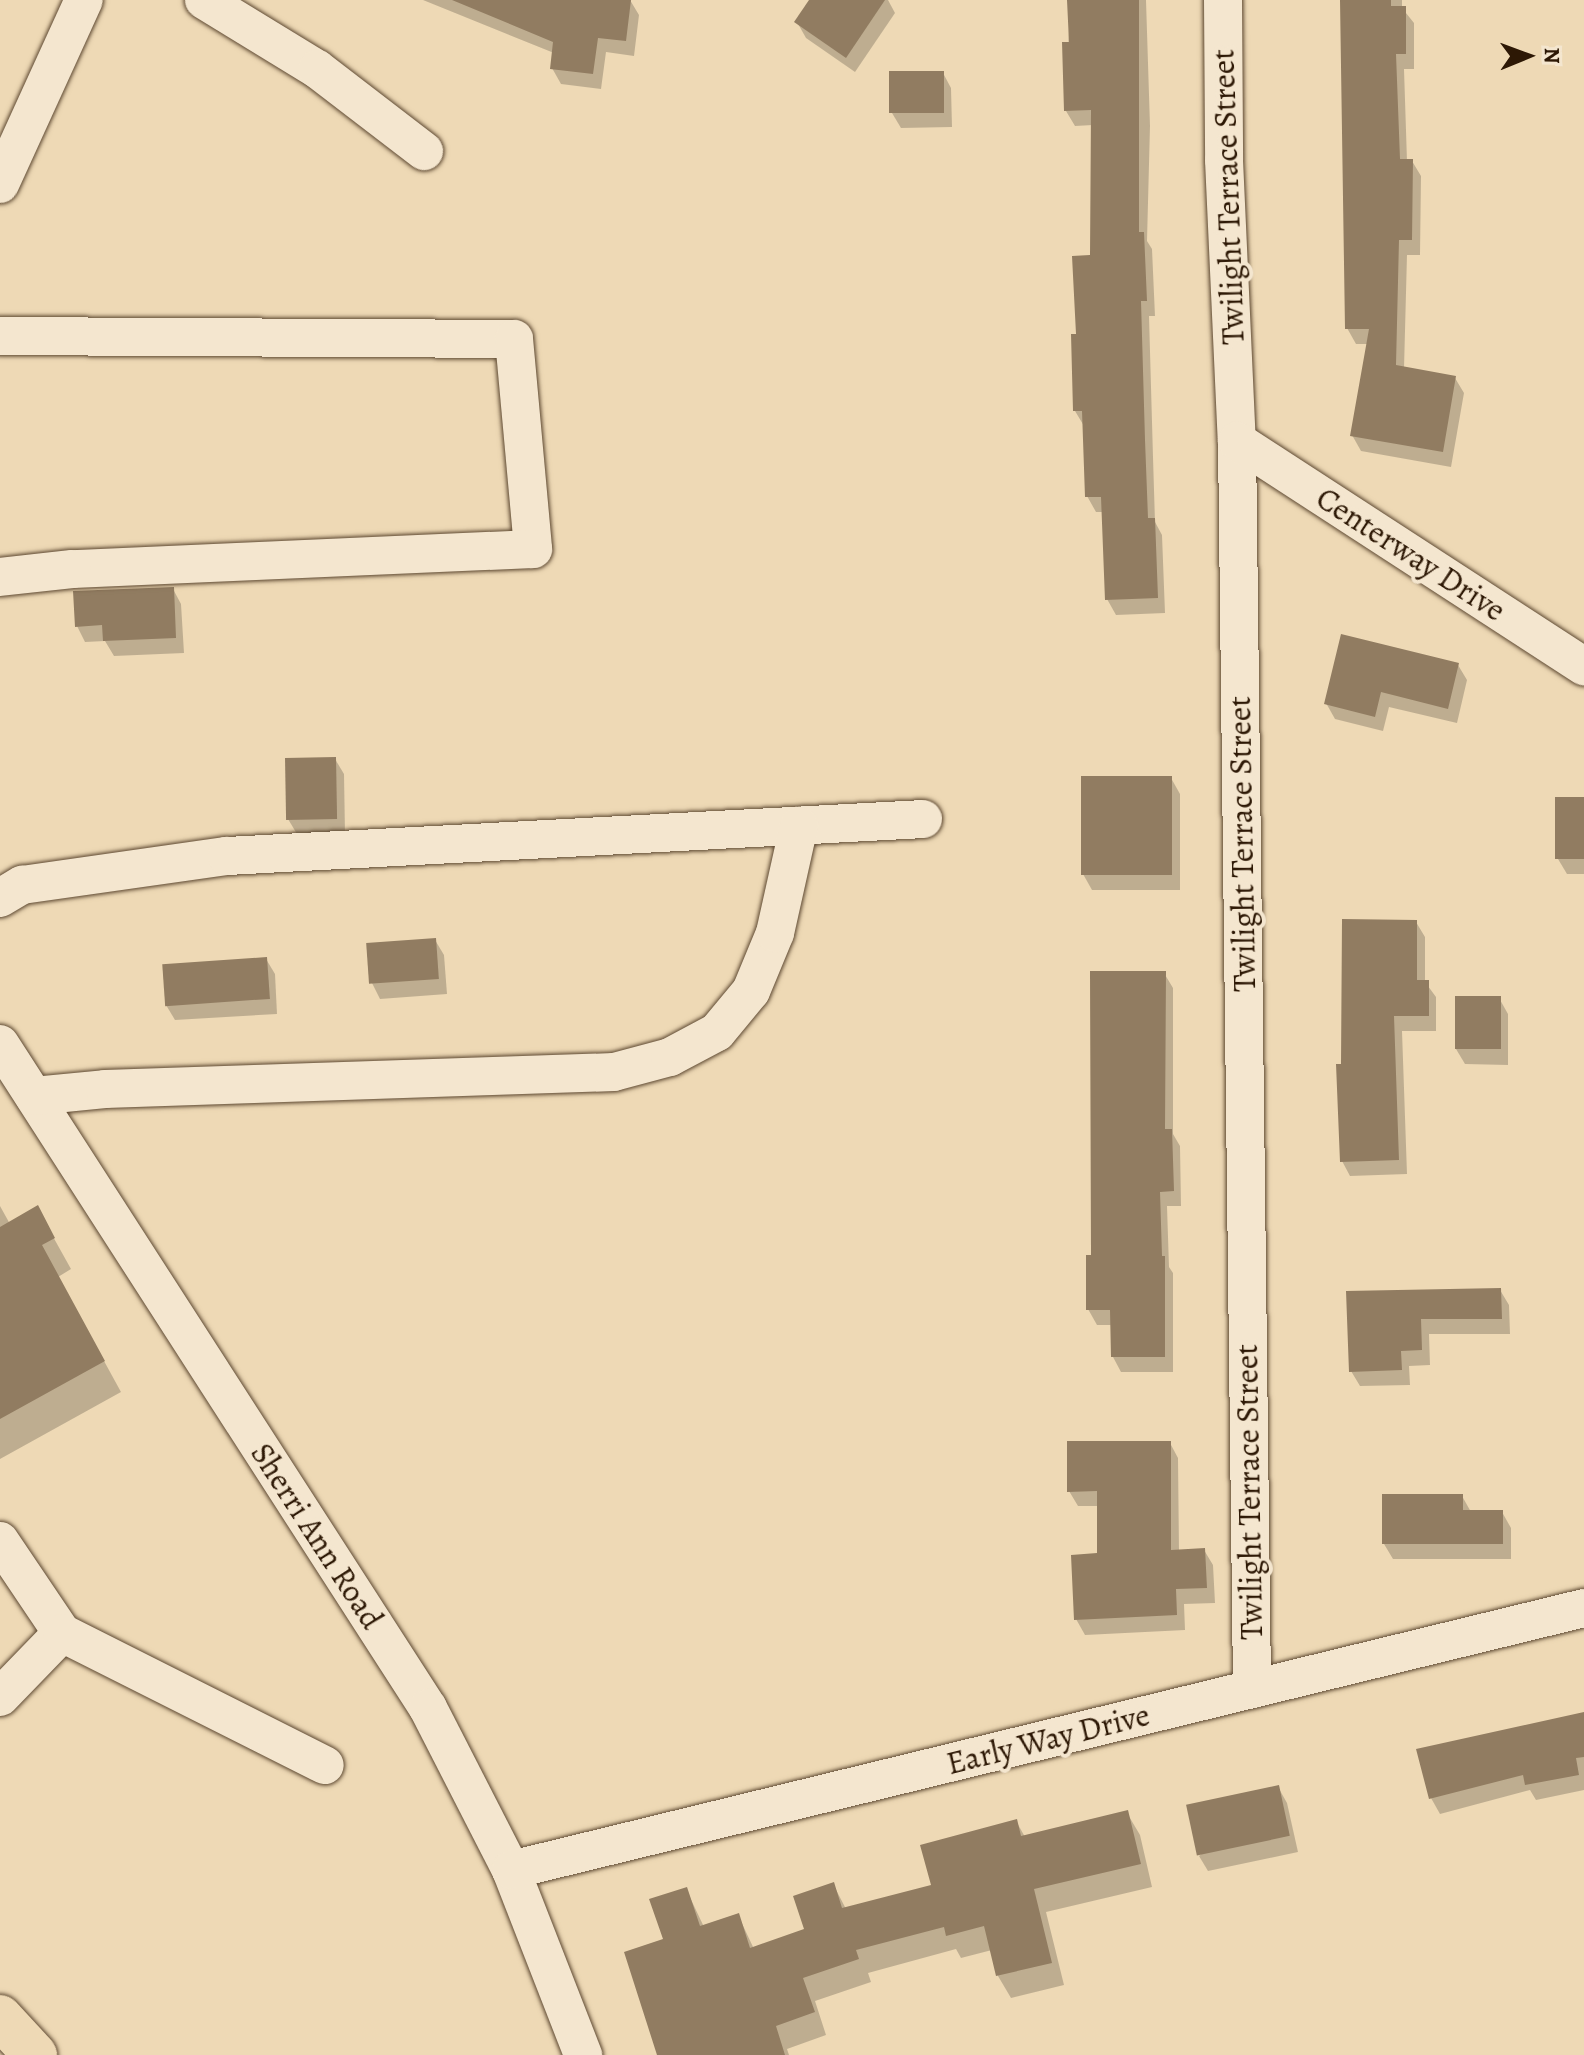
<!DOCTYPE html>
<html>
<head>
<meta charset="utf-8">
<style>
  body { margin:0 }
  #map { position:relative; width:1584px; height:2055px; overflow:hidden; background:#eed9b5; font-family:Alegreya,serif }
  div>[style] { position:absolute }
  .shadow>* { inset:0; background:#0003 }
  .building>* { inset:0; background:#917c61; transform-origin:0 0 }
  .roads { filter:drop-shadow(0 0 2px #5d4831) drop-shadow(0 0 2px #5d4831) }
  .minor>* { height:38px; margin:-19px; padding:0 19px; transform-origin:19px; border-radius:19px; background:#f4e6cf }
  .major>* { height:44px; margin:-22px; padding:0 22px; transform-origin:22px; border-radius:22px; background:#eed9b5 }
  span { translate:-50% -50%; white-space:nowrap; text-align:center; line-height:1.15; -webkit-text-stroke:8px #f4e6cf; paint-order:stroke }
  .street-label { font-size:32px; color:#2d1805 }
  .north { position:absolute; left:1488px; top:16px; width:80px; height:80px; -webkit-text-stroke:6px #f4e6cf; paint-order:stroke; rotate:89deg; font-size:22px; font-weight:700; line-height:32px; text-align:center; color:#2d1805 }
  .north::after { content:''; display:block; margin:auto; width:28px; height:36px; background:#2d1805; clip-path:polygon(50% 0,100% 100%,50% 72%,0 100%) }
</style>
</head>
<body>
<div id="map">
  <div class="shadow">
    <div style="clip-path:polygon(423px 0,630px 0,639px 15px,634px 56px,606px 52px,601px 89px,561px 84px,552px 68px,554px 53px)"></div>
    <div style="clip-path:polygon(812px 0,888px 0,895px 13px,855px 72px,806px 38px,797px 22px)"></div>
    <div style="clip-path:polygon(1070px 0,1146px 0,1150px 126px,1147px 241px,1152px 249px,1155px 316px,1149px 316px,1153px 457px,1155px 522px,1162px 535px,1165px 613px,1116px 615px,1107px 599px,1104px 512px,1096px 512px,1087px 496px,1084px 426px,1075px 411px,1078px 336px,1092px 257px,1093px 125px,1075px 126px,1066px 111px)"></div>
    <div style="clip-path:polygon(1341px 0,1402px 0,1402px 8px,1414px 23px,1414px 69px,1404px 69px,1407px 161px,1412px 161px,1421px 176px,1420px 255px,1407px 255px,1404px 369px,1455px 378px,1464px 393px,1451px 467px,1361px 451px,1352px 435px,1368px 344px,1356px 344px,1347px 328px)"></div>
    <div style="clip-path:polygon(943px 73px,951px 88px,952px 127px,901px 128px,892px 113px)"></div>
    <div style="clip-path:polygon(173px 589px,181px 604px,184px 653px,114px 656px,105px 641px,85px 642px,77px 626px)"></div>
    <div style="clip-path:polygon(1458px 665px,1467px 680px,1457px 723px,1389px 707px,1383px 731px,1335px 719px,1326px 703px)"></div>
    <div style="clip-path:polygon(335px 759px,344px 774px,345px 834px,297px 834px,288px 819px)"></div>
    <div style="clip-path:polygon(1171px 778px,1180px 794px,1180px 890px,1092px 890px,1083px 874px)"></div>
    <div style="clip-path:polygon(1584px 799px,1584px 874px,1567px 874px,1558px 859px)"></div>
    <div style="clip-path:polygon(1416px 922px,1425px 937px,1425px 982px,1436px 997px,1436px 1031px,1402px 1031px,1407px 1174px,1350px 1176px,1342px 1161px,1343px 1066px)"></div>
    <div style="clip-path:polygon(435px 940px,444px 955px,447px 994px,380px 999px,372px 983px)"></div>
    <div style="clip-path:polygon(266px 959px,275px 974px,277px 1014px,175px 1020px,166px 1005px)"></div>
    <div style="clip-path:polygon(1164px 973px,1173px 988px,1173px 1134px,1180px 1146px,1181px 1206px,1167px 1206px,1169px 1267px,1173px 1273px,1173px 1372px,1121px 1372px,1113px 1357px,1112px 1325px,1097px 1325px,1088px 1309px,1093px 1257px)"></div>
    <div style="clip-path:polygon(1499px 998px,1508px 1014px,1508px 1065px,1465px 1064px,1456px 1049px)"></div>
    <div style="clip-path:polygon(0 1206px,10px 1224px,37px 1208px,71px 1269px,58px 1277px,121px 1392px,0 1459px)"></div>
    <div style="clip-path:polygon(1500px 1290px,1509px 1305px,1510px 1334px,1429px 1334px,1430px 1365px,1409px 1366px,1410px 1385px,1360px 1386px,1351px 1371px,1348px 1293px)"></div>
    <div style="clip-path:polygon(1170px 1443px,1178px 1458px,1179px 1551px,1204px 1550px,1213px 1565px,1215px 1603px,1184px 1604px,1185px 1630px,1085px 1635px,1076px 1619px,1099px 1555px,1099px 1506px,1078px 1506px,1069px 1491px)"></div>
    <div style="clip-path:polygon(1462px 1496px,1471px 1512px,1502px 1512px,1511px 1528px,1511px 1559px,1393px 1559px,1384px 1544px)"></div>
    <div style="clip-path:polygon(1584px 1714px,1584px 1790px,1536px 1800px,1530px 1790px,1440px 1814px,1431px 1798px)"></div>
    <div style="clip-path:polygon(1278px 1787px,1287px 1803px,1298px 1852px,1208px 1871px,1199px 1856px)"></div>
    <div style="clip-path:polygon(1127px 1813px,1140px 1835px,1152px 1887px,1046px 1912px,1064px 1985px,1011px 1998px,998px 1976px,992px 1950px,961px 1958px,956px 1949px,868px 1973px,871px 1982px,815px 2001px,826px 2035px,787px 2049px,789px 2055px,659px 2055px,665px 1941px,686px 1889px,704px 1927px,738px 1915px,754px 1949px,806px 1931px,833px 1884px,846px 1909px,933px 1886px,1016px 1821px,1025px 1837px)"></div>
  </div>
  <div class="building">
    <div style="clip-path:polygon(452px 0,631px 0,626px 41px,598px 38px,593px 74px,550px 69px,553px 42px)"></div>
    <div style="clip-path:polygon(809px 0,885px 0,846px 58px,794px 22px)"></div>
    <div style="clip-path:polygon(1067px 0,1139px 0,1139px 232px,1144px 232px,1147px 301px,1141px 301px,1145px 440px,1148px 518px,1155px 518px,1158px 598px,1105px 600px,1101px 497px,1085px 497px,1082px 411px,1073px 411px,1071px 334px,1076px 334px,1072px 256px,1090px 255px,1091px 110px,1064px 111px,1062px 42px,1069px 42px)"></div>
    <div style="clip-path:polygon(1340px 0,1391px 0,1391px 6px,1406px 6px,1406px 54px,1396px 54px,1400px 159px,1413px 159px,1412px 240px,1399px 240px,1396px 365px,1456px 376px,1443px 452px,1350px 436px,1369px 329px,1345px 329px)"></div>
    <div style="left:889px;top:71px;width:55px;height:42px"></div>
    <div style="clip-path:polygon(174px 587px,176px 638px,103px 641px,102px 625px,75px 627px,73px 591px)"></div>
    <div style="clip-path:polygon(1341px 634px,1459px 663px,1448px 709px,1381px 692px,1375px 717px,1324px 704px)"></div>
    <div style="left:336px;top:757px;width:62px;height:51px;rotate:89deg"></div>
    <div style="left:1081px;top:776px;width:91px;height:99px"></div>
    <div style="left:1555px;top:797px;width:29px;height:62px"></div>
    <div style="clip-path:polygon(1342px 919px,1417px 920px,1417px 980px,1429px 980px,1429px 1016px,1394px 1016px,1399px 1160px,1340px 1162px,1336px 1064px,1341px 1064px)"></div>
    <div style="left:436px;top:938px;width:41px;height:70px;rotate:86deg"></div>
    <div style="left:267px;top:957px;width:42px;height:105px;rotate:86deg"></div>
    <div style="clip-path:polygon(1090px 971px,1166px 971px,1165px 1129px,1172px 1129px,1174px 1191px,1160px 1192px,1162px 1256px,1165px 1256px,1165px 1357px,1111px 1357px,1110px 1310px,1086px 1310px,1086px 1255px,1091px 1255px)"></div>
    <div style="left:1455px;top:996px;width:46px;height:53px"></div>
    <div style="clip-path:polygon(38px 1205px,55px 1238px,42px 1245px,105px 1361px,0 1419px,0 1227px)"></div>
    <div style="clip-path:polygon(1501px 1288px,1502px 1319px,1421px 1319px,1422px 1350px,1401px 1351px,1402px 1370px,1349px 1372px,1346px 1291px)"></div>
    <div style="clip-path:polygon(1067px 1441px,1171px 1441px,1171px 1550px,1205px 1548px,1207px 1588px,1176px 1589px,1177px 1615px,1074px 1620px,1071px 1555px,1097px 1553px,1097px 1491px,1067px 1492px)"></div>
    <div style="clip-path:polygon(1382px 1494px,1463px 1494px,1463px 1510px,1503px 1510px,1503px 1544px,1382px 1544px)"></div>
    <div style="clip-path:polygon(1584px 1712px,1584px 1757px,1576px 1758px,1579px 1775px,1525px 1785px,1523px 1775px,1429px 1799px,1416px 1749px)"></div>
    <div style="left:1279px;top:1785px;width:52px;height:95px;rotate:78deg"></div>
    <div style="clip-path:polygon(1128px 1810px,1141px 1864px,1034px 1889px,1052px 1963px,996px 1976px,984px 1926px,946px 1936px,944px 1927px,856px 1950px,859px 1959px,803px 1978px,815px 2012px,776px 2026px,785px 2055px,657px 2055px,624px 1952px,663px 1939px,649px 1899px,687px 1887px,700px 1926px,739px 1913px,750px 1948px,804px 1929px,793px 1896px,834px 1882px,842px 1908px,931px 1885px,920px 1845px,1017px 1819px,1021px 1836px)"></div>
  </div>
  <div class="roads">
    <div class="minor">
      <div style="left:204px;top:0;width:132px;rotate:31.4deg"></div>
      <div style="left:317px;top:69px;width:135px;rotate:37.5deg"></div>
      <div style="left:1223px;top:0;width:160px;rotate:89.6deg"></div>
      <div style="left:1224px;top:160px;width:281px;rotate:87.4deg"></div>
      <div style="left:1237px;top:441px;width:1248px;rotate:89.31deg"></div>
      <div style="left:0;top:184px;width:202px;rotate:-65.5deg"></div>
      <div style="left:0;top:336px;width:514px;rotate:0.33deg"></div>
      <div style="left:514px;top:339px;width:211px;rotate:84.8deg"></div>
      <div style="left:533px;top:549px;width:461px;rotate:177.5deg"></div>
      <div style="left:72px;top:569px;width:72px;rotate:173.7deg"></div>
      <div style="left:1237px;top:441px;width:414px;rotate:33deg"></div>
      <div style="left:0;top:898px;width:26px;rotate:-31deg"></div>
      <div style="left:22px;top:885px;width:207px;rotate:-8.1deg"></div>
      <div style="left:227px;top:856px;width:697px;rotate:-3.04deg"></div>
      <div style="left:0;top:1044px;width:790px;rotate:57.2deg"></div>
      <div style="left:428px;top:1708px;width:182px;rotate:62.9deg"></div>
      <div style="left:511px;top:1870px;width:199px;rotate:68.7deg"></div>
      <div style="left:34px;top:1096px;width:71px;rotate:-5.6deg"></div>
      <div style="left:105px;top:1089px;width:509px;rotate:-1.91deg"></div>
      <div style="left:614px;top:1072px;width:58px;rotate:-15deg"></div>
      <div style="left:670px;top:1057px;width:53px;rotate:-28deg"></div>
      <div style="left:717px;top:1032px;width:53px;rotate:-50.3deg"></div>
      <div style="left:751px;top:991px;width:63px;rotate:-67.5deg"></div>
      <div style="left:775px;top:933px;width:110px;rotate:-77.4deg"></div>
      <div style="left:0;top:1541px;width:111px;rotate:56deg"></div>
      <div style="left:62px;top:1633px;width:89px;rotate:134.1deg"></div>
      <div style="left:62px;top:1633px;width:294px;rotate:26.7deg"></div>
      <div style="left:511px;top:1870px;width:1105px;rotate:-13.72deg"></div>
    </div>
    <div class="major">
      <div style="left:0;top:2017px;width:52px;rotate:47.4deg"></div>
    </div>
  </div>
  <div class="street-label">
    <span style="left:1228px;top:197px;rotate:-92deg">Twilight Terrace Street</span>
    <span style="left:1411px;top:554px;rotate:33deg">Centerway Drive</span>
    <span style="left:1242px;top:844px;rotate:-91deg">Twilight Terrace Street</span>
    <span style="left:1249px;top:1492px;rotate:-91deg">Twilight Terrace Street</span>
    <span style="left:317px;top:1536px;rotate:57deg">Sherri Ann Road</span>
    <span style="left:1048px;top:1739px;rotate:-14deg">Early Way Drive</span>
  </div>
  <div class="north">N</div>
</div>
</body>
</html>
